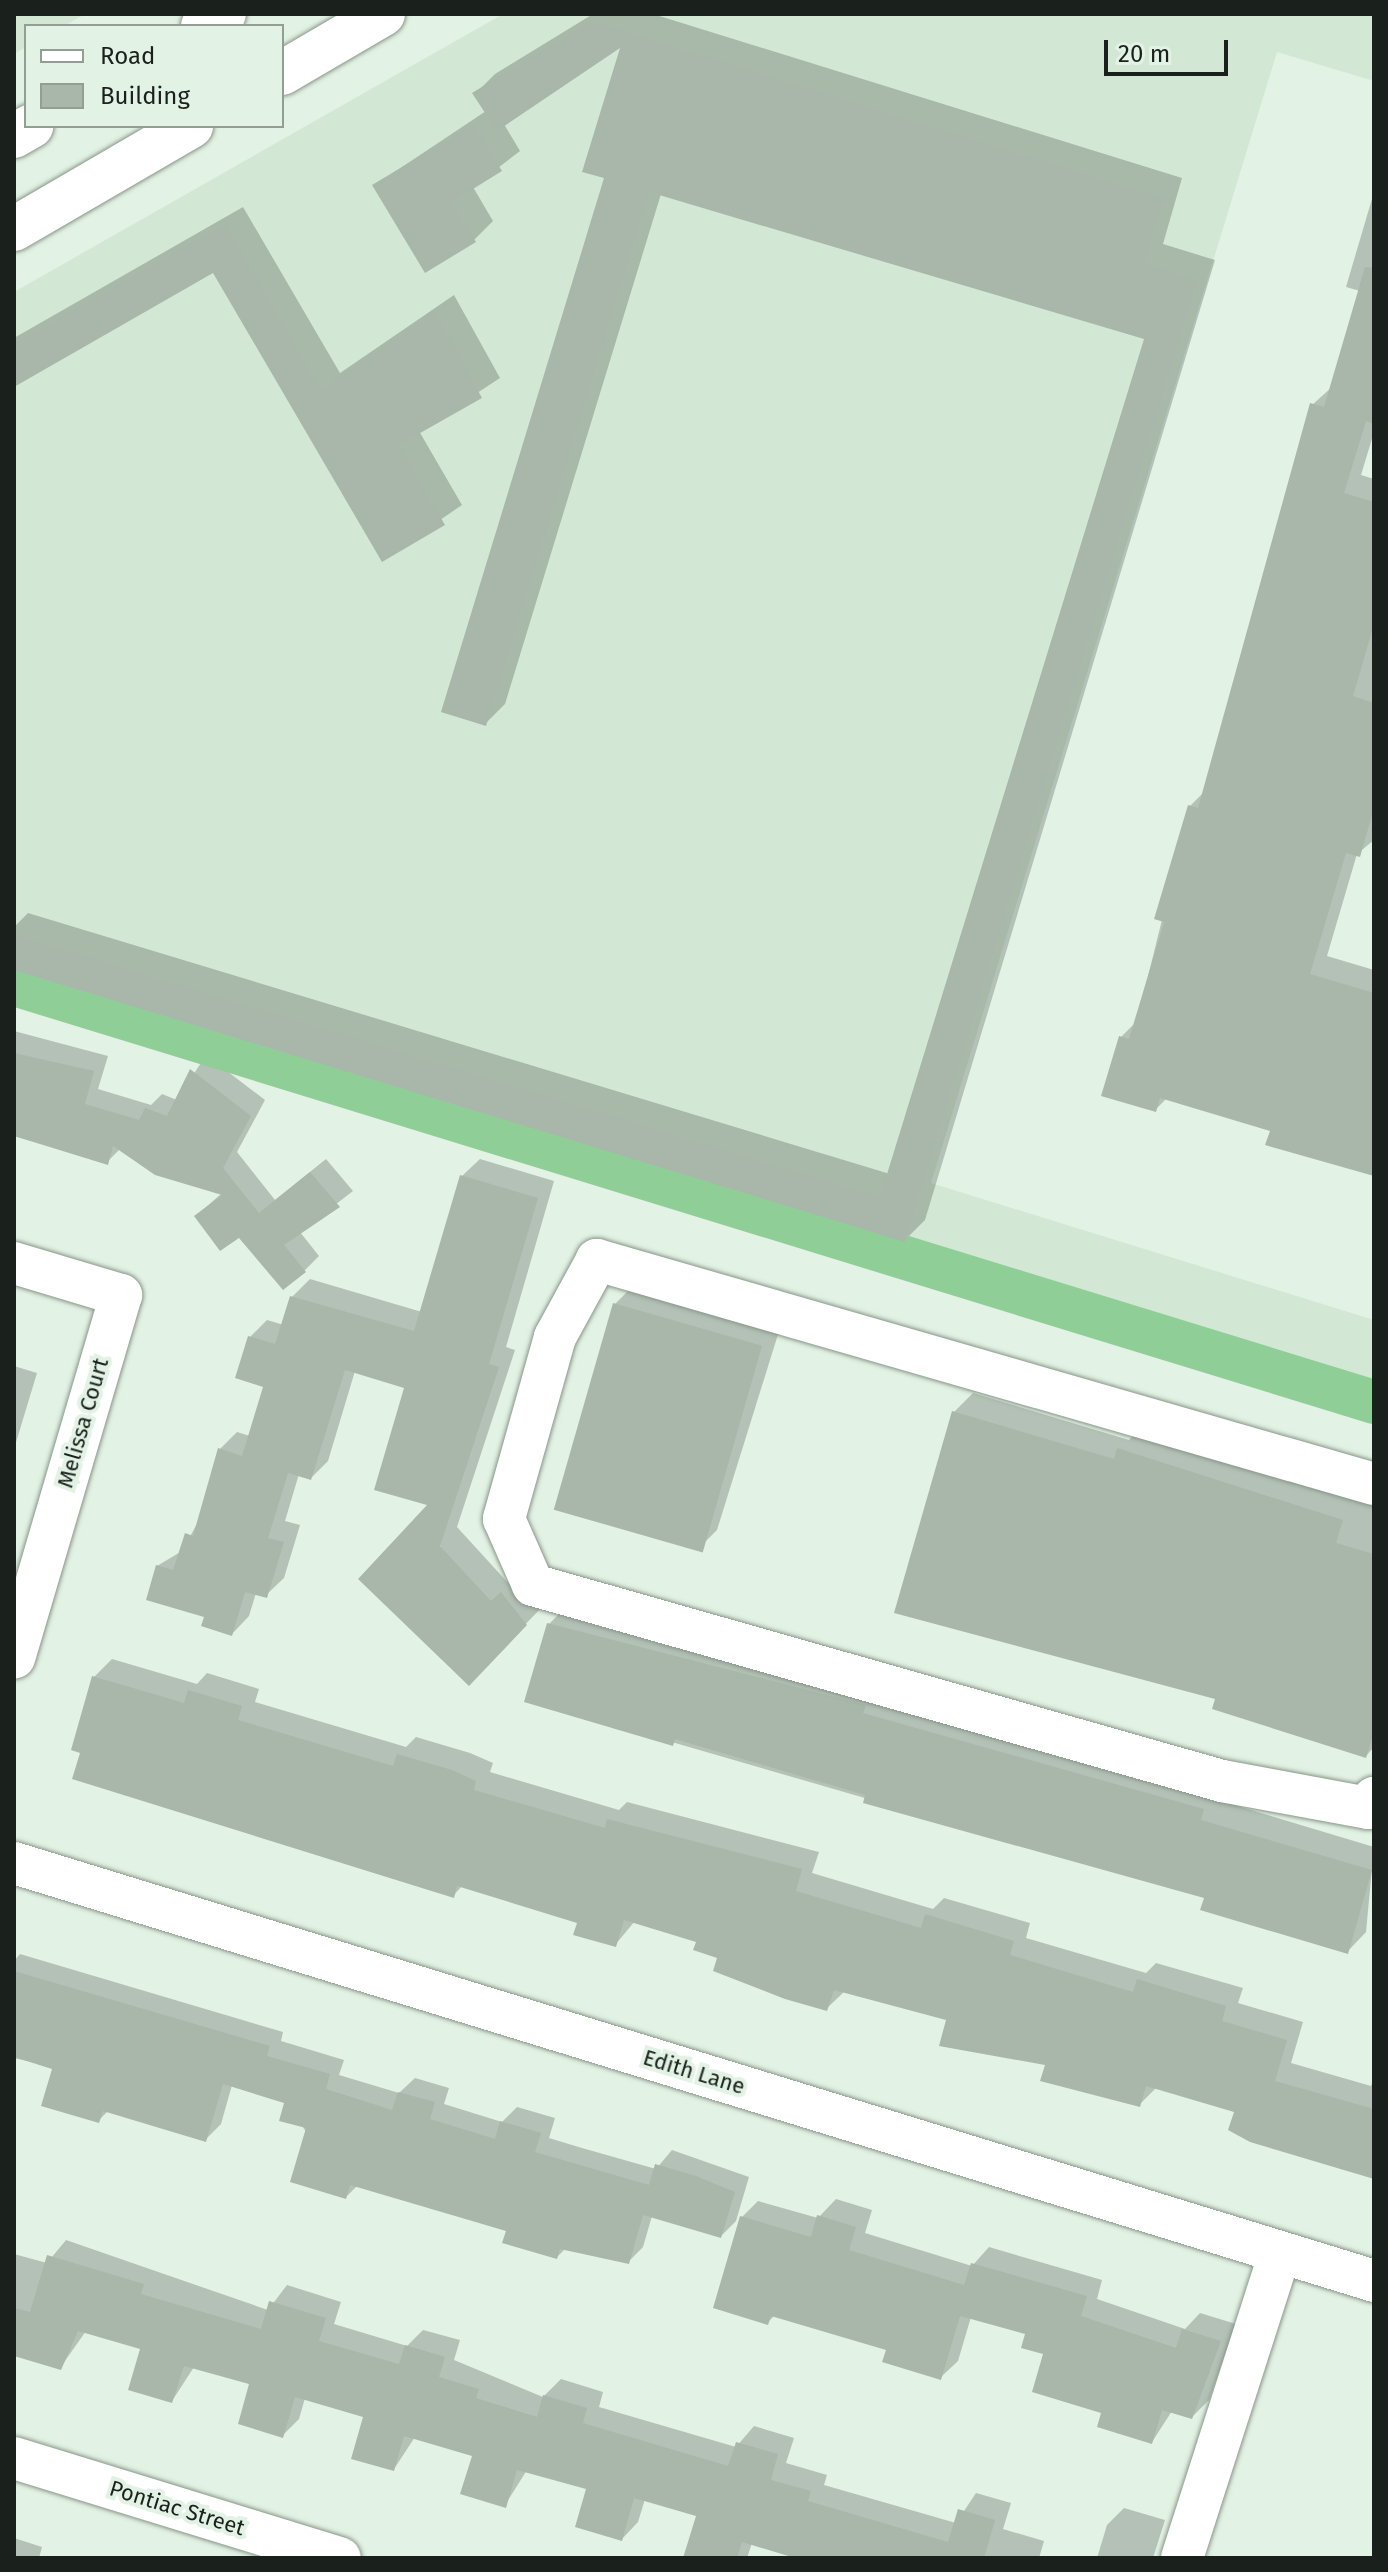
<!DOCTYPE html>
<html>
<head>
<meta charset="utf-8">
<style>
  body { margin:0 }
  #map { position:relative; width:1388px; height:2572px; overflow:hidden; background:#e2f2e4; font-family:"Fira Sans",sans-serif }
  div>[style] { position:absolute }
  .built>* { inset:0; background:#d2e8d4 }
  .shadow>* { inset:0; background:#0003 }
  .canal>* { height:44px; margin:-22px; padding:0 22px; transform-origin:22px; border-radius:22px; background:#90ce98 }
  .building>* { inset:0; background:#a8b7aa; transform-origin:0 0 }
  .roads { filter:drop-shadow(0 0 2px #889689) drop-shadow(0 0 2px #889689) }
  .minor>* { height:42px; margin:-21px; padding:0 21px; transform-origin:21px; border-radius:21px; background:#fff }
  .major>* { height:44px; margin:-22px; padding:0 22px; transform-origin:22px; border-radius:22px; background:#fff }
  span { translate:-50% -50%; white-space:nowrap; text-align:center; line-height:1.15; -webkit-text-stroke:8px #e2f2e4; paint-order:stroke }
  .street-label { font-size:22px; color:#1a201b }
  .frame { position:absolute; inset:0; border:16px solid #1a201b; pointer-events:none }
  .legend { position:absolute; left:24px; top:24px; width:260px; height:104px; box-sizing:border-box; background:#e2f2e4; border:2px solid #929e94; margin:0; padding:10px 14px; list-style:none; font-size:24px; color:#1a201b }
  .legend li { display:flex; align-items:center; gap:16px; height:40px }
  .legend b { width:40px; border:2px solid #929e94 }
  .scale { position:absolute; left:1104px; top:40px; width:124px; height:36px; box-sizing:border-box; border:4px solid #1a201b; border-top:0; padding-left:10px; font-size:24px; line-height:28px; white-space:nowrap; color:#1a201b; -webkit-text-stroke:6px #e2f2e4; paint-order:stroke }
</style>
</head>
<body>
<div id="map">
  <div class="built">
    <div style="clip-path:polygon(14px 14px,85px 14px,64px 26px,26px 26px,26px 47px,14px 54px)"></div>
    <div style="clip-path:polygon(503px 14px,1374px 14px,1374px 81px,1277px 52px,931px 1183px,1374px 1320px,1374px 1379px,14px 962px,14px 292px)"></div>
  </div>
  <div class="shadow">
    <div style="clip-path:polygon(593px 14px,653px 14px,1182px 178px,1163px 244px,1215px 260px,925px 1220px,905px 1240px,14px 968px,14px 927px,28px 913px,890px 1174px,1147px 338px,661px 194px,505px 704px,485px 724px,606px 177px,624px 43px,504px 124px,520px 151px,473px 187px,493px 221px,474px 240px,375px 185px,486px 111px,475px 94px,495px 74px)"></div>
    <div style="clip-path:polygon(1374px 192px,1374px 432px,1361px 475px,1374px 479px,1374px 840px,1357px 854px,1327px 956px,1374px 970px,1374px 1174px,1272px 1129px,1167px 1098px,1155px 1110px,1121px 1037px,1137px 1021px,1190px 806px,1205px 791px,1312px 405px,1332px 387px,1360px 291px,1346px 287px)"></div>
    <div style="clip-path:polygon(243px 207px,340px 373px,454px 295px,500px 378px,419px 431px,462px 505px,383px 559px,213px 271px,14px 384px,14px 338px)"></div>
    <div style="clip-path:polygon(14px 1031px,108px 1056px,98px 1089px,151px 1105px,162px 1094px,177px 1100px,206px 1055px,265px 1100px,237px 1152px,275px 1200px,326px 1159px,353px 1191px,300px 1232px,319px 1256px,304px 1271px,196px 1216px,222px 1193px,120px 1149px,107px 1162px,14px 1136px)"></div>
    <div style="clip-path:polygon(480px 1159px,554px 1181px,506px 1347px,515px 1350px,457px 1527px,510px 1585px,519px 1576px,543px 1606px,469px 1683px,407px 1387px,355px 1371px,328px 1461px,311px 1478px,299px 1474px,285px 1521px,300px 1525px,284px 1578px,266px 1595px,256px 1593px,249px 1616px,232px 1634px,157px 1566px,182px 1551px,198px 1522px,220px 1449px,237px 1432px,250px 1436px,266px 1385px,250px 1337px,267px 1320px,284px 1325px,292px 1297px,310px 1279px,422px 1312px,462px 1176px)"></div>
    <div style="clip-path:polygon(634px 1285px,780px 1328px,717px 1530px,698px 1549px,615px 1304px)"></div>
    <div style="clip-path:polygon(14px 1366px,37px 1373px,14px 1449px)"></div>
    <div style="clip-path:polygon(973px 1393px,1129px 1440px,1138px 1430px,1374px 1503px,1374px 1747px,1366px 1756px,1218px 1698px,954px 1412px)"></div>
    <div style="clip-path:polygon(568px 1605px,1374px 1847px,1366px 1932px,1348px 1951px,1206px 1897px,527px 1700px,549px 1624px)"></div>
    <div style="clip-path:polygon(112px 1659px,197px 1684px,207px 1673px,259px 1689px,255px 1702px,406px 1747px,416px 1737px,470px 1753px,493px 1763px,490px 1772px,619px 1810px,627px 1802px,819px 1852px,812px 1873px,933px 1909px,944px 1898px,1030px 1923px,1026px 1938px,1146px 1973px,1156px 1963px,1243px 1988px,1238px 2003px,1303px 2022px,1291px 2063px,1371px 2086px,1374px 2077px,1374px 2178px,1236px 2110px,1156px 2088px,1140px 2104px,949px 2018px,845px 1991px,826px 2009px,698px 1941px,635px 1921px,615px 1945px,579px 1922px,462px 1886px,453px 1896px,83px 1751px,94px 1677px)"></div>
    <div style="clip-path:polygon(20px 1954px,283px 2032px,281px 2041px,344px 2060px,339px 2075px,399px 2093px,415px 2078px,449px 2088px,444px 2104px,502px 2122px,517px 2107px,555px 2118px,549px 2138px,582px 2148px,656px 2169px,672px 2150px,749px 2177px,736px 2221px,721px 2236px,652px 2216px,643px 2247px,628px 2262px,566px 2248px,557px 2257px,508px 2229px,358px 2185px,346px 2197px,287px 2101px,232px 2085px,221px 2124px,206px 2139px,108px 2111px,98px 2121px,55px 2067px,14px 2058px,14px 1961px)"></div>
    <div style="clip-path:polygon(836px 2199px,872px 2210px,865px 2233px,972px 2266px,989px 2247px,1102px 2280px,1097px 2299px,1185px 2329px,1200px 2313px,1236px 2324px,1209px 2400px,1192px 2417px,1172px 2411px,1152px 2442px,1103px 2411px,1027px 2333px,971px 2317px,958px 2361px,941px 2377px,888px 2348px,775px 2315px,768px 2322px,742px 2217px,758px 2201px,818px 2218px)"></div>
    <div style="clip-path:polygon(66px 2240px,268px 2310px,287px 2285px,341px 2302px,334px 2324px,407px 2346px,423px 2330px,460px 2340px,454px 2360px,543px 2397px,561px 2379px,603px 2392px,599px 2407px,736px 2447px,754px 2426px,794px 2438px,786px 2463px,827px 2475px,824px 2485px,956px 2523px,976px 2493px,1011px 2503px,1003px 2529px,1044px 2541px,1039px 2558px,802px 2558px,752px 2543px,747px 2558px,686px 2558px,698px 2514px,645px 2499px,638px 2522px,622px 2539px,589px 2487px,527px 2470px,505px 2505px,474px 2455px,415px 2437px,394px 2469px,365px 2416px,305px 2398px,299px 2419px,282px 2436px,251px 2383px,194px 2367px,172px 2401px,143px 2348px,86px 2331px,60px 2368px,14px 2351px,14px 2254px,47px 2263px)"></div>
    <div style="clip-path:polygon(1124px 2508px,1165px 2520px,1153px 2558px,1097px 2558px,1107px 2525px)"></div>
    <div style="clip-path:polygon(14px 2538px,42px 2547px,39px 2558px,14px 2558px)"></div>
  </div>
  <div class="canal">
    <div style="left:14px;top:984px;width:1423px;rotate:17.08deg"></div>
  </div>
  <div class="building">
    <div style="clip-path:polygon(591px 21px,1163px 198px,1144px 264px,1197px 280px,905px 1242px,14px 970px,14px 935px,880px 1197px,1144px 339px,649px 192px,486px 726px,441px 712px,604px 178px,582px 172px,620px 48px,497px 131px,472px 93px)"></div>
    <div style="clip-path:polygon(474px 124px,502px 171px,452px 202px,476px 242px,425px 273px,372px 185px)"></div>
    <div style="clip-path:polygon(225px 224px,321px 390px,435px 311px,482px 398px,399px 445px,445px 525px,382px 562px,213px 273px,14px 387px,14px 344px)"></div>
    <div style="clip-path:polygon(1365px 267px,1374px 268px,1374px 424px,1366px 421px,1344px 493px,1374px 502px,1374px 624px,1353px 696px,1374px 703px,1374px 808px,1360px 857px,1346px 853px,1310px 974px,1374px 993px,1374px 1176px,1265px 1145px,1270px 1131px,1160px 1098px,1156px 1112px,1101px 1096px,1119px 1036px,1129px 1039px,1164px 922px,1154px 919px,1188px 805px,1198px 808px,1310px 403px,1324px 407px)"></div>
    <div style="clip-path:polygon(14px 1053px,94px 1071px,85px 1104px,139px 1120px,145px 1108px,167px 1116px,190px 1069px,251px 1116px,223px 1168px,259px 1213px,310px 1172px,340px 1207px,284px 1245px,306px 1272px,283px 1290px,239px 1238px,220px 1251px,194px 1216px,222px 1195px,155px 1175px,113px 1146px,108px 1165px,14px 1136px)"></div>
    <div style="clip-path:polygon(460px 1175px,538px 1198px,489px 1364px,499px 1367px,440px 1546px,491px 1601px,501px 1592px,527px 1625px,469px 1686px,358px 1579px,427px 1505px,374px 1490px,404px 1388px,345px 1370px,311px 1480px,288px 1473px,268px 1538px,284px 1542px,267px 1598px,245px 1592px,232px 1636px,201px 1626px,204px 1617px,146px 1600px,156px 1565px,173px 1570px,185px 1533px,193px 1536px,218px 1448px,242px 1456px,263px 1387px,235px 1378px,248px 1336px,275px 1344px,290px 1296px,414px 1331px)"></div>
    <div style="left:613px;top:1303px;width:155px;height:215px;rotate:16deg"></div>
    <div style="clip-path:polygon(952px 1411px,1114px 1459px,1117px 1448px,1343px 1520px,1336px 1543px,1374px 1554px,1374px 1732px,1366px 1758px,1212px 1709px,1215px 1699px,894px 1613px)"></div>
    <div style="clip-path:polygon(547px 1623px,866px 1705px,863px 1713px,1204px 1809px,1201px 1820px,1372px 1870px,1348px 1954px,1200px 1910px,1204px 1898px,863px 1803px,865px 1795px,675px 1739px,673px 1746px,524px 1702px)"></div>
    <div style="clip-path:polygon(92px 1676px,184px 1703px,188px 1690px,242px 1706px,238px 1720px,393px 1766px,397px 1754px,452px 1770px,476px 1781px,474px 1790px,605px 1828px,607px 1819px,802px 1869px,796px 1891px,921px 1928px,925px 1914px,1014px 1941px,1010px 1955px,1133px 1992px,1137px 1979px,1226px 2006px,1222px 2021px,1287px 2040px,1275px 2081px,1374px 2109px,1374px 2179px,1250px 2142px,1228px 2130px,1234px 2112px,1146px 2086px,1140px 2107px,1040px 2081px,1045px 2065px,939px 2046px,946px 2020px,834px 1990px,827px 2011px,785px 1999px,713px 1971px,717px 1958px,693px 1950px,696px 1942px,624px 1920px,616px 1947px,573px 1935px,577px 1923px,457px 1886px,454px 1898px,72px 1779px,80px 1753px,71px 1750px)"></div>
    <div style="clip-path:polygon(14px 1971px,270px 2046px,267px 2056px,330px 2074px,326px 2089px,392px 2110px,398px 2092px,435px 2102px,430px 2119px,495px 2139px,500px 2121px,541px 2133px,535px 2152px,649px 2185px,655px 2164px,696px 2176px,735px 2192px,721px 2238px,643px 2215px,629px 2264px,560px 2249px,557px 2259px,502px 2243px,506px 2231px,350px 2185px,346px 2199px,290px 2182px,306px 2128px,279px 2121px,284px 2103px,223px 2084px,206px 2142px,103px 2111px,99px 2123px,41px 2106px,52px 2069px,14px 2057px)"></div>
    <div style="clip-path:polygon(817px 2215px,856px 2227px,849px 2250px,964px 2285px,971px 2263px,1087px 2296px,1081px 2316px,1176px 2348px,1182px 2329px,1221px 2341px,1192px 2419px,1162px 2410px,1152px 2444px,1097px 2427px,1101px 2413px,1032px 2392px,1043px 2354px,1021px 2348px,1025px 2334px,960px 2316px,941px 2380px,882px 2362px,886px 2350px,771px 2316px,768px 2325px,713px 2308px,740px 2216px,811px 2237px)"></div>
    <div style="clip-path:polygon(47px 2255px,144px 2284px,141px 2294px,261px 2329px,269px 2301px,326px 2318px,319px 2341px,399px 2364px,405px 2345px,445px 2357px,439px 2377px,479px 2389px,476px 2398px,537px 2417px,543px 2395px,587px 2408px,583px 2423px,728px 2466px,736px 2442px,778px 2454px,771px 2480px,811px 2491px,808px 2501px,948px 2542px,958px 2509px,995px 2520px,984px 2558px,795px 2558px,742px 2542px,737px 2558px,683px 2558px,696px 2516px,634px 2498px,622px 2541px,575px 2527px,586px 2489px,517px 2470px,506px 2508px,460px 2494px,472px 2456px,404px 2436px,394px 2471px,351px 2459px,363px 2417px,295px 2397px,283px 2438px,238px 2424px,249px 2384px,184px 2366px,172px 2403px,128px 2390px,140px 2349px,78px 2331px,61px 2370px,14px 2356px,14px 2308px,30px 2312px)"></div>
  </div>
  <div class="roads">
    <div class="minor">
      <div style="left:14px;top:1263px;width:112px;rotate:16.7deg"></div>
      <div style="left:121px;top:1295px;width:378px;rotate:106.4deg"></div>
      <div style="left:1374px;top:1484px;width:809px;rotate:-163.92deg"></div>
      <div style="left:597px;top:1260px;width:88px;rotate:118.6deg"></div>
      <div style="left:555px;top:1337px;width:189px;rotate:105.7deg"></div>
      <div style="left:504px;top:1519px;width:72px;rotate:66.3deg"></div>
      <div style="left:533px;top:1585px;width:716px;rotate:15.88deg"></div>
      <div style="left:1222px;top:1781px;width:148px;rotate:10.5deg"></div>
      <div style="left:1368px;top:1808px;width:12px;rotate:-59deg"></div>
      <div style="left:14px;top:1863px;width:1423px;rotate:17.08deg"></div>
      <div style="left:14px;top:2458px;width:341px;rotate:17.1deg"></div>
      <div style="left:1182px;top:2558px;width:321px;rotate:-72.2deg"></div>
    </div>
    <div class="major">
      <div style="left:203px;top:26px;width:24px;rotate:-30deg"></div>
      <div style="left:282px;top:73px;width:117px;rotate:-30.3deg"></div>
      <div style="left:14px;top:136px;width:20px;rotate:-30deg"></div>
      <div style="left:14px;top:229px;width:205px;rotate:-30.2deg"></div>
    </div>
  </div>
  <div class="street-label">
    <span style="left:83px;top:1423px;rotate:-74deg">Melissa Court</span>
    <span style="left:694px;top:2072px;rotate:17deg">Edith Lane</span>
    <span style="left:177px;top:2508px;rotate:17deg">Pontiac Street</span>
  </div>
  <div class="frame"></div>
  <ul class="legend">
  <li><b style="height:10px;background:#fff"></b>Road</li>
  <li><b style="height:22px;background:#a8b7aa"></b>Building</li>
  </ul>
  <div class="scale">20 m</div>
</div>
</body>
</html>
